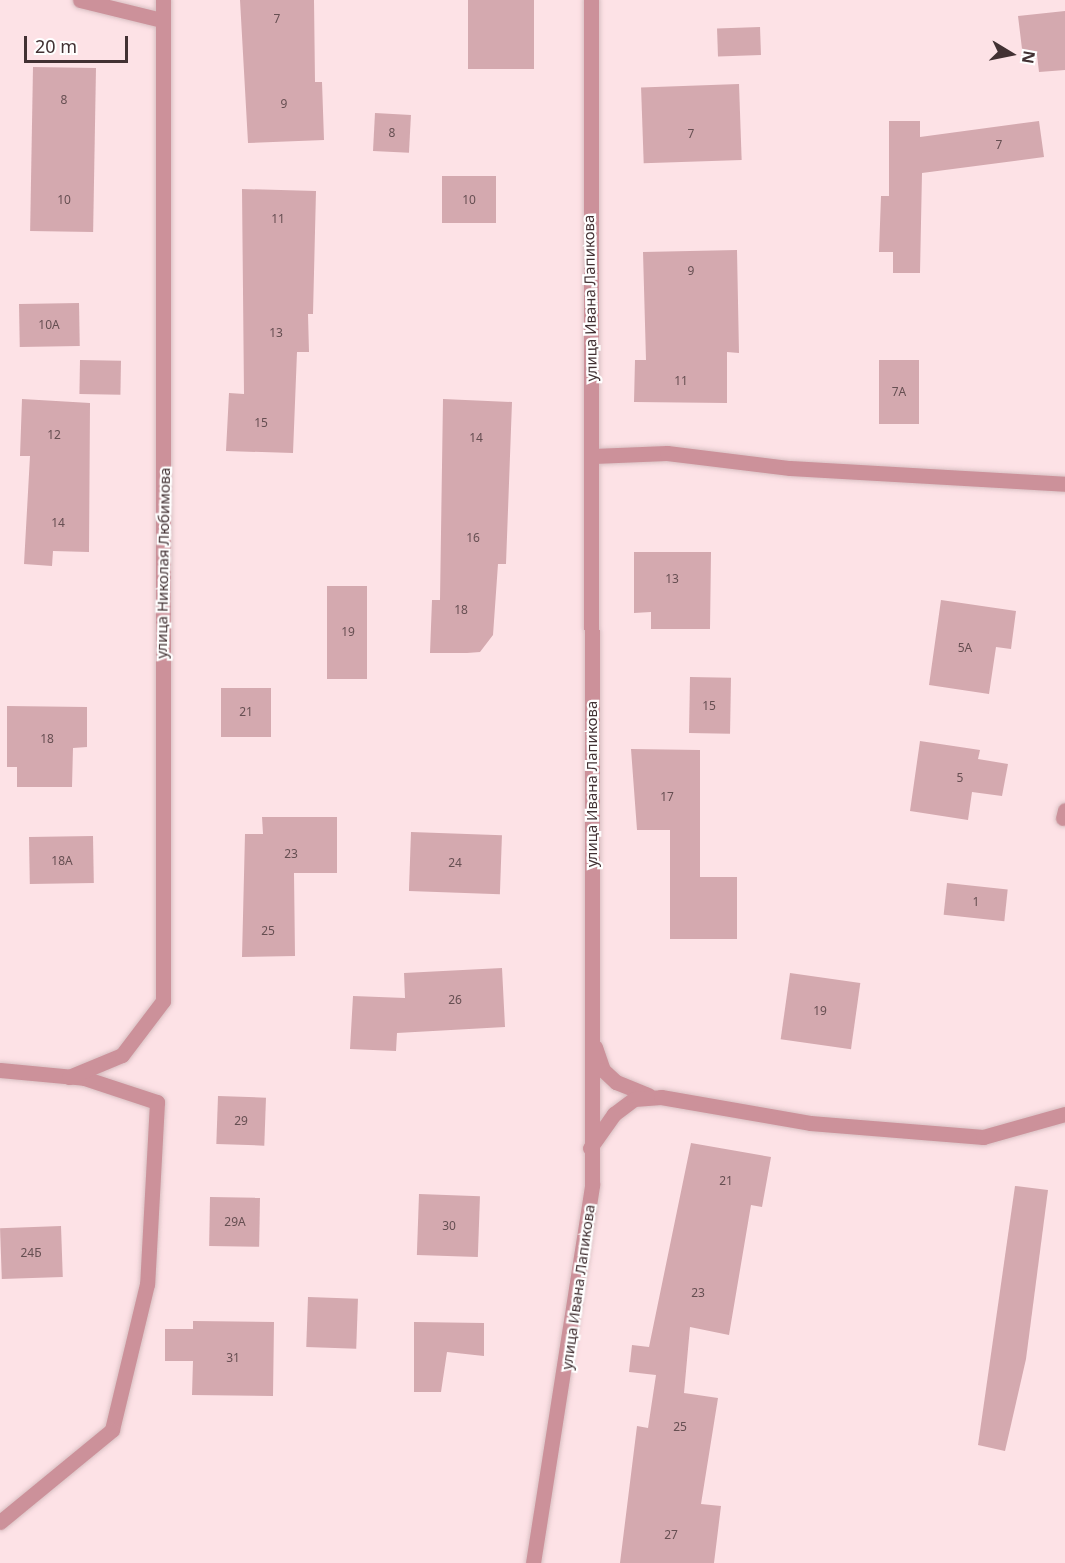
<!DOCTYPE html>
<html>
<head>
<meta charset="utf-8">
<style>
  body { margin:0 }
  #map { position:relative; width:1065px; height:1563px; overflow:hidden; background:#fde2e6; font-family:"Noto Sans",sans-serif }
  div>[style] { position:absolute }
  .building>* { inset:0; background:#d4a9af; transform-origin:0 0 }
  .roads { filter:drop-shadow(0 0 2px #d8bfc2) drop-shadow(0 0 2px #d8bfc2) }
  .minor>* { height:15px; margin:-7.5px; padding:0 7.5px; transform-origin:7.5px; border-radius:7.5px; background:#cc919a }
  span { translate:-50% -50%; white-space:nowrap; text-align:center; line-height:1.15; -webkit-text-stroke:4.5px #fff; paint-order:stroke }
  .number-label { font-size:12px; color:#664f52 }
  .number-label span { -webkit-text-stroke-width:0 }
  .street-label { font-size:15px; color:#423133 }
  .north { position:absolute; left:981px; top:24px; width:60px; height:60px; -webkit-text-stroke:4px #fff; paint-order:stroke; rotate:100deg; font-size:16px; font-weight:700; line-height:24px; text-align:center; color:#423133 }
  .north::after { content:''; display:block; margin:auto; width:21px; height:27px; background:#423133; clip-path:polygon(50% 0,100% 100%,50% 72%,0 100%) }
  .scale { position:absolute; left:24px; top:36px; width:104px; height:27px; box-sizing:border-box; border:3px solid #423133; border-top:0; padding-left:8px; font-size:18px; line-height:21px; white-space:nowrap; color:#423133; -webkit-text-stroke:4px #fff; paint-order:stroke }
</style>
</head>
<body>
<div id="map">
  <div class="building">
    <div style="clip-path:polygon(240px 0,314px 0,315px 82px,322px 82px,324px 140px,248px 143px)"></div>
    <div style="left:468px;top:0;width:66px;height:69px"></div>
    <div style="clip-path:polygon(1065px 11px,1065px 70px,1039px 72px,1037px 55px,1023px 57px,1018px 16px)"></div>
    <div style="left:760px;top:27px;width:28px;height:43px;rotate:88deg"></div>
    <div style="left:33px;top:67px;width:63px;height:164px;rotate:1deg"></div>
    <div style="left:739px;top:84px;width:76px;height:98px;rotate:88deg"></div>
    <div style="left:375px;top:113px;width:36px;height:38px;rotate:3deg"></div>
    <div style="clip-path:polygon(889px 121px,920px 121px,920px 137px,1039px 121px,1044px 157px,922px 173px,920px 273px,893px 273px,893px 252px,879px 252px,881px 196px,889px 196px)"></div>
    <div style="left:496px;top:176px;width:47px;height:54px;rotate:90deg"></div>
    <div style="clip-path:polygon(242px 189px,316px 191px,313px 314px,308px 314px,309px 352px,297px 352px,293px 453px,226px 451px,229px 393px,244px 394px)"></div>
    <div style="clip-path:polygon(737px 250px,739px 353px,727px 352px,727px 403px,634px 402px,635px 360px,646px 360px,643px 252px)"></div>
    <div style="left:79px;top:303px;width:43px;height:60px;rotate:89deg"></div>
    <div style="left:80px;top:360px;width:41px;height:34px;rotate:1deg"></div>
    <div style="left:879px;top:360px;width:40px;height:64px"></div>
    <div style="clip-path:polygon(22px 399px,90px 403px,89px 552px,53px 551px,52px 566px,24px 564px,30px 456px,20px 456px)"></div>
    <div style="clip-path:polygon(443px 399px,512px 402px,506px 564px,498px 564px,493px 635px,480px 652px,467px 653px,430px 653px,432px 600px,440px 600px)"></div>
    <div style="clip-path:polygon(634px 552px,711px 552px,710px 629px,651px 629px,651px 612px,634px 613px)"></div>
    <div style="left:327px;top:586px;width:40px;height:93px"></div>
    <div style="clip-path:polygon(941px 600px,1016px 611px,1011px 649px,996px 647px,989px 694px,929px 685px)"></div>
    <div style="left:690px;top:677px;width:41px;height:56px;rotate:1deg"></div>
    <div style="left:221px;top:688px;width:50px;height:49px"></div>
    <div style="clip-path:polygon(7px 706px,87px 707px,87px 747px,73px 748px,72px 787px,17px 787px,17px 767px,7px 767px)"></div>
    <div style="clip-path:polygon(920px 741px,980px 750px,978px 759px,1008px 764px,1002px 796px,972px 792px,968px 820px,910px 811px)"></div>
    <div style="clip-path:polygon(631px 749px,700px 750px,700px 877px,737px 877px,737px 939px,670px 939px,670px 830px,637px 830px)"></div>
    <div style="clip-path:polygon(262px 817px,337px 817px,337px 873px,294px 873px,295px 956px,242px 957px,245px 834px,263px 834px)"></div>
    <div style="left:411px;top:832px;width:91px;height:59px;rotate:2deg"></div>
    <div style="left:93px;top:836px;width:47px;height:64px;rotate:89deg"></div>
    <div style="left:947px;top:883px;width:61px;height:32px;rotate:6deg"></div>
    <div style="clip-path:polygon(502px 968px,505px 1027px,397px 1033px,396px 1051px,350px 1049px,353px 996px,405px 998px,404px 973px)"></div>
    <div style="left:790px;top:973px;width:71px;height:67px;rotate:8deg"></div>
    <div style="left:218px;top:1096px;width:48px;height:48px;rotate:2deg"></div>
    <div style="clip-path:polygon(691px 1143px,771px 1157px,762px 1207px,751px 1205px,729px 1335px,690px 1327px,684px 1393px,718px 1398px,701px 1504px,721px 1506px,714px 1563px,620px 1563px,637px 1426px,648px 1428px,656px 1375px,629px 1372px,632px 1345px,649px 1347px)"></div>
    <div style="clip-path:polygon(1015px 1186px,1048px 1190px,1026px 1359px,1005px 1451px,978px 1445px)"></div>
    <div style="left:419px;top:1194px;width:61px;height:61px;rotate:2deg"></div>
    <div style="left:210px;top:1197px;width:50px;height:49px;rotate:1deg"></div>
    <div style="left:61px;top:1226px;width:51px;height:61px;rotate:88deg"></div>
    <div style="left:308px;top:1297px;width:50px;height:50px;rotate:2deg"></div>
    <div style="clip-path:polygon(193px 1321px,274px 1322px,273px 1396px,192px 1395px,193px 1361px,165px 1361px,165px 1329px,193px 1329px)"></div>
    <div style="clip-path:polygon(414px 1322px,484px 1323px,484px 1356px,447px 1352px,441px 1392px,414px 1392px)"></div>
  </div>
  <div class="roads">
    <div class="minor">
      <div style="left:80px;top:0;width:84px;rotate:13.7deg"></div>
      <div style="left:593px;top:456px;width:74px;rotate:-2.3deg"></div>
      <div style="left:667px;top:453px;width:124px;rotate:7deg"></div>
      <div style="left:790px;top:468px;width:275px;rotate:3.3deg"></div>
      <div style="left:1063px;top:818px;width:8px;rotate:-76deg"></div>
      <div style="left:595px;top:1047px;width:24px;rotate:71deg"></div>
      <div style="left:603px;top:1070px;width:18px;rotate:43deg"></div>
      <div style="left:616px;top:1082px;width:35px;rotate:22deg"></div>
      <div style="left:0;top:1070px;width:84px;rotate:5.4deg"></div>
      <div style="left:84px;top:1078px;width:77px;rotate:18.2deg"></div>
      <div style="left:157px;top:1102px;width:182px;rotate:93.1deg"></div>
      <div style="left:147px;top:1284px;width:150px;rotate:103.5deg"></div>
      <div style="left:112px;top:1430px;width:145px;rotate:140.6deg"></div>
      <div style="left:69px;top:1077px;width:57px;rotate:-22.5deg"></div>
      <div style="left:122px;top:1055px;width:68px;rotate:-52.8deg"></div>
      <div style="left:163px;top:1001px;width:1001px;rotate:-90deg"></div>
      <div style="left:590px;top:1148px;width:42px;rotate:-54.8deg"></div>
      <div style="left:614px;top:1114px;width:25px;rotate:-37deg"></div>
      <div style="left:634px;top:1099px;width:27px;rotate:-4deg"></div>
      <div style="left:661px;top:1097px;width:151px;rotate:9.9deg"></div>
      <div style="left:810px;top:1123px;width:174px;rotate:4.6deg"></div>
      <div style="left:983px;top:1137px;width:85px;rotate:-15.7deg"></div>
      <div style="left:533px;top:1563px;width:383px;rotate:-81.1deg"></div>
      <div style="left:592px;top:1185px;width:1185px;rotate:-90.05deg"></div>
    </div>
  </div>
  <div class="number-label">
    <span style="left:277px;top:19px">7</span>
    <span style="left:64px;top:100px">8</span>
    <span style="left:284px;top:104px">9</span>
    <span style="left:392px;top:133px">8</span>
    <span style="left:691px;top:134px">7</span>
    <span style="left:999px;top:145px">7</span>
    <span style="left:64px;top:200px">10</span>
    <span style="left:469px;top:200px">10</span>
    <span style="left:278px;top:219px">11</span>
    <span style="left:691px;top:271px">9</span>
    <span style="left:49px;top:325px">10А</span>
    <span style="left:276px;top:333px">13</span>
    <span style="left:681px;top:381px">11</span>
    <span style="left:899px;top:392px">7А</span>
    <span style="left:261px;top:423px">15</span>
    <span style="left:54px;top:435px">12</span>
    <span style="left:476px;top:438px">14</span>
    <span style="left:58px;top:523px">14</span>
    <span style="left:473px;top:538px">16</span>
    <span style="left:672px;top:579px">13</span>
    <span style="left:461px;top:610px">18</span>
    <span style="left:348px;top:632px">19</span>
    <span style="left:965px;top:648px">5А</span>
    <span style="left:709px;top:706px">15</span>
    <span style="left:246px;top:712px">21</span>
    <span style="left:47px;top:739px">18</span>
    <span style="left:960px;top:778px">5</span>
    <span style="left:667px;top:797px">17</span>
    <span style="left:291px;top:854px">23</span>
    <span style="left:62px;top:861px">18А</span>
    <span style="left:455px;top:863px">24</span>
    <span style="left:976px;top:902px">1</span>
    <span style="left:268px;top:931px">25</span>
    <span style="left:455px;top:1000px">26</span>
    <span style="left:820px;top:1011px">19</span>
    <span style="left:241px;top:1121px">29</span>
    <span style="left:726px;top:1181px">21</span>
    <span style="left:235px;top:1222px">29А</span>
    <span style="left:449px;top:1226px">30</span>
    <span style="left:31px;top:1253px">24Б</span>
    <span style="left:698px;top:1293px">23</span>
    <span style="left:233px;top:1358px">31</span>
    <span style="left:680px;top:1427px">25</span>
    <span style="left:671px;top:1535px">27</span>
  </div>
  <div class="street-label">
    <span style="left:590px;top:298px;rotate:-91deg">улица Ивана Лапикова</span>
    <span style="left:163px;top:563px;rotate:-89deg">улица Николая Любимова</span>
    <span style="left:592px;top:784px;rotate:-90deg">улица Ивана Лапикова</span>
    <span style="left:578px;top:1287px;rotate:-82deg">улица Ивана Лапикова</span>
  </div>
  <div class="north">N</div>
  <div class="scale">20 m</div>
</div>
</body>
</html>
